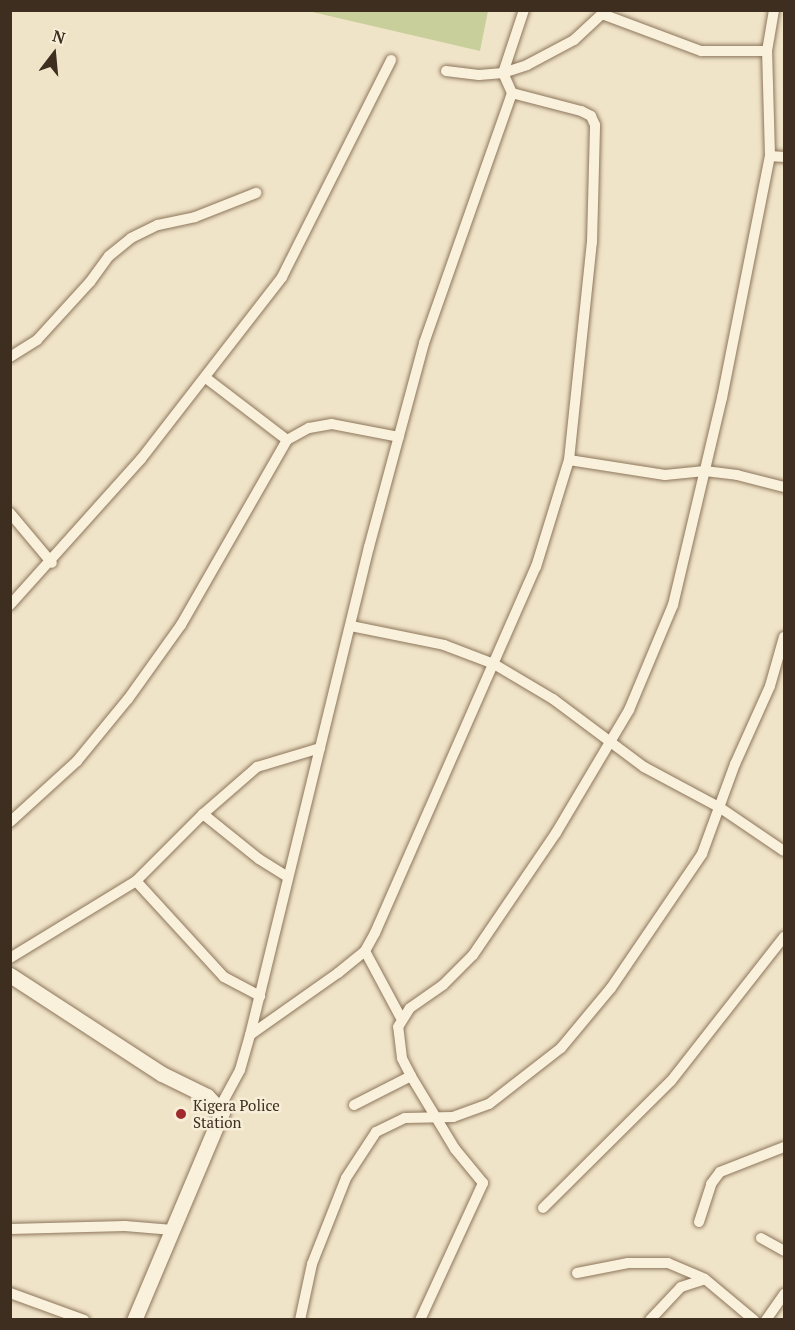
<!DOCTYPE html>
<html>
<head>
<meta charset="utf-8">
<style>
  body { margin:0 }
  #map { position:relative; width:795px; height:1330px; overflow:hidden; background:#f0e4c8; font-family:"PT Serif",serif }
  div>[style] { position:absolute }
  .green>* { inset:0; background:#c9cf9b }
  .roads { filter:drop-shadow(0 0 2px #8d765c) drop-shadow(0 0 2px #8d765c) }
  .street>* { height:10px; margin:-5px; padding:0 5px; transform-origin:5px; border-radius:5px; background:#faf1dc }
  .secondary>* { height:15px; margin:-7.5px; padding:0 7.5px; transform-origin:7.5px; border-radius:7.5px; background:#faf1dc }
  .dots>* { width:16px; height:16px; translate:-50% -50%; box-sizing:border-box; border:3px solid #f7eed8; border-radius:50% }
  span { translate:-50% -50%; white-space:nowrap; text-align:center; line-height:1.15; -webkit-text-stroke:5px #f7eed8; paint-order:stroke }
  .poi-label { font-size:15px; color:#3d2e20 }
  .left { translate:0 -50%; text-align:left }
  .frame { position:absolute; inset:0; border:12px solid #3d2e20; pointer-events:none }
  .north { position:absolute; left:24px; top:24px; width:60px; height:60px; -webkit-text-stroke:4px #f7eed8; paint-order:stroke; rotate:16deg; font-size:16px; font-weight:700; line-height:24px; text-align:center; color:#3d2e20 }
  .north::after { content:''; display:block; margin:auto; width:21px; height:27px; background:#3d2e20; clip-path:polygon(50% 0,100% 100%,50% 72%,0 100%) }
</style>
</head>
<body>
<div id="map">
  <div class="green">
    <div style="clip-path:polygon(308px 11px,488px 10px,488px 11px,480px 51px)"></div>
  </div>
  <div class="roads">
    <div class="street">
      <div style="left:446px;top:71px;width:33px;rotate:7deg"></div>
      <div style="left:479px;top:75px;width:24px;rotate:-5deg"></div>
      <div style="left:503px;top:73px;width:66px;rotate:-71.6deg"></div>
      <div style="left:770px;top:156px;width:14px;rotate:4deg"></div>
      <div style="left:10px;top:357px;width:32px;rotate:-32deg"></div>
      <div style="left:37px;top:340px;width:79px;rotate:-47.6deg"></div>
      <div style="left:90px;top:282px;width:32px;rotate:-54deg"></div>
      <div style="left:109px;top:256px;width:28px;rotate:-39deg"></div>
      <div style="left:131px;top:238px;width:30px;rotate:-26deg"></div>
      <div style="left:158px;top:225px;width:38px;rotate:-12deg"></div>
      <div style="left:195px;top:217px;width:66px;rotate:-21.5deg"></div>
      <div style="left:206px;top:378px;width:102px;rotate:37.4deg"></div>
      <div style="left:569px;top:460px;width:97px;rotate:8.9deg"></div>
      <div style="left:665px;top:475px;width:40px;rotate:-5.7deg"></div>
      <div style="left:705px;top:471px;width:32px;rotate:7deg"></div>
      <div style="left:737px;top:475px;width:49px;rotate:14.3deg"></div>
      <div style="left:10px;top:513px;width:65px;rotate:50deg"></div>
      <div style="left:10px;top:605px;width:196px;rotate:-48.1deg"></div>
      <div style="left:141px;top:459px;width:230px;rotate:-52.2deg"></div>
      <div style="left:282px;top:277px;width:243px;rotate:-63.3deg"></div>
      <div style="left:351px;top:626px;width:95px;rotate:11.5deg"></div>
      <div style="left:444px;top:645px;width:53px;rotate:20.8deg"></div>
      <div style="left:494px;top:664px;width:69px;rotate:30.7deg"></div>
      <div style="left:553px;top:699px;width:114px;rotate:36.8deg"></div>
      <div style="left:644px;top:767px;width:85px;rotate:28.1deg"></div>
      <div style="left:719px;top:807px;width:78px;rotate:34.1deg"></div>
      <div style="left:203px;top:814px;width:72px;rotate:38.8deg"></div>
      <div style="left:259px;top:859px;width:34px;rotate:32deg"></div>
      <div style="left:10px;top:822px;width:91px;rotate:-42.3deg"></div>
      <div style="left:77px;top:761px;width:80px;rotate:-50.6deg"></div>
      <div style="left:128px;top:699px;width:91px;rotate:-54.4deg"></div>
      <div style="left:181px;top:625px;width:213px;rotate:-60.2deg"></div>
      <div style="left:287px;top:440px;width:25px;rotate:-29deg"></div>
      <div style="left:309px;top:428px;width:23px;rotate:-10deg"></div>
      <div style="left:332px;top:424px;width:68px;rotate:11deg"></div>
      <div style="left:136px;top:881px;width:130px;rotate:47.5deg"></div>
      <div style="left:224px;top:977px;width:41px;rotate:27.8deg"></div>
      <div style="left:365px;top:951px;width:76px;rotate:61.8deg"></div>
      <div style="left:10px;top:958px;width:148px;rotate:-31.4deg"></div>
      <div style="left:136px;top:881px;width:95px;rotate:-45deg"></div>
      <div style="left:203px;top:814px;width:72px;rotate:-41deg"></div>
      <div style="left:257px;top:767px;width:66px;rotate:-16.8deg"></div>
      <div style="left:250px;top:1035px;width:108px;rotate:-35.2deg"></div>
      <div style="left:338px;top:973px;width:35px;rotate:-39deg"></div>
      <div style="left:365px;top:951px;width:21px;rotate:-61deg"></div>
      <div style="left:375px;top:933px;width:400px;rotate:-66.3deg"></div>
      <div style="left:536px;top:567px;width:112px;rotate:-72.9deg"></div>
      <div style="left:569px;top:460px;width:219px;rotate:-84deg"></div>
      <div style="left:592px;top:242px;width:117px;rotate:-88.5deg"></div>
      <div style="left:595px;top:125px;width:10px;rotate:-114deg"></div>
      <div style="left:591px;top:116px;width:11px;rotate:-153deg"></div>
      <div style="left:581px;top:111px;width:71px;rotate:-165.4deg"></div>
      <div style="left:354px;top:1105px;width:64px;rotate:-27deg"></div>
      <div style="left:220px;top:1107px;width:42px;rotate:-61.6deg"></div>
      <div style="left:240px;top:1070px;width:36px;rotate:-74deg"></div>
      <div style="left:250px;top:1035px;width:502px;rotate:-76.3deg"></div>
      <div style="left:369px;top:547px;width:211px;rotate:-74.9deg"></div>
      <div style="left:424px;top:343px;width:265px;rotate:-70.6deg"></div>
      <div style="left:512px;top:93px;width:22px;rotate:-114deg"></div>
      <div style="left:503px;top:73px;width:25px;rotate:-18deg"></div>
      <div style="left:527px;top:65px;width:53px;rotate:-28deg"></div>
      <div style="left:574px;top:40px;width:38px;rotate:-43deg"></div>
      <div style="left:602px;top:14px;width:106px;rotate:20.5deg"></div>
      <div style="left:701px;top:51px;width:66px"></div>
      <div style="left:543px;top:1208px;width:180px;rotate:-44.8deg"></div>
      <div style="left:671px;top:1081px;width:183px;rotate:-51.9deg"></div>
      <div style="left:699px;top:1222px;width:40px;rotate:-72deg"></div>
      <div style="left:711px;top:1184px;width:15px;rotate:-53deg"></div>
      <div style="left:720px;top:1172px;width:69px;rotate:-21.3deg"></div>
      <div style="left:10px;top:1229px;width:115px;rotate:-1.5deg"></div>
      <div style="left:125px;top:1226px;width:48px;rotate:4.8deg"></div>
      <div style="left:761px;top:1238px;width:26px;rotate:29deg"></div>
      <div style="left:577px;top:1273px;width:52px;rotate:-11.1deg"></div>
      <div style="left:628px;top:1263px;width:40px"></div>
      <div style="left:668px;top:1263px;width:39px;rotate:23deg"></div>
      <div style="left:10px;top:1293px;width:79px;rotate:20deg"></div>
      <div style="left:300px;top:1320px;width:57px;rotate:-77.9deg"></div>
      <div style="left:312px;top:1264px;width:92px;rotate:-68.4deg"></div>
      <div style="left:346px;top:1178px;width:55px;rotate:-56.9deg"></div>
      <div style="left:376px;top:1132px;width:32px;rotate:-26deg"></div>
      <div style="left:405px;top:1118px;width:48px;rotate:-1.2deg"></div>
      <div style="left:453px;top:1117px;width:38px;rotate:-20deg"></div>
      <div style="left:489px;top:1104px;width:91px;rotate:-37.9deg"></div>
      <div style="left:561px;top:1048px;width:78px;rotate:-50.2deg"></div>
      <div style="left:611px;top:988px;width:162px;rotate:-55.8deg"></div>
      <div style="left:702px;top:854px;width:96px;rotate:-69.9deg"></div>
      <div style="left:735px;top:764px;width:85px;rotate:-65.8deg"></div>
      <div style="left:770px;top:686px;width:51px;rotate:-74.1deg"></div>
      <div style="left:420px;top:1320px;width:151px;rotate:-65.3deg"></div>
      <div style="left:483px;top:1183px;width:44px;rotate:-129.5deg"></div>
      <div style="left:455px;top:1149px;width:85px;rotate:-121.1deg"></div>
      <div style="left:411px;top:1076px;width:20px;rotate:-117deg"></div>
      <div style="left:402px;top:1058px;width:31px;rotate:-97deg"></div>
      <div style="left:398px;top:1027px;width:22px;rotate:-58deg"></div>
      <div style="left:410px;top:1008px;width:40px;rotate:-34.9deg"></div>
      <div style="left:443px;top:985px;width:42px;rotate:-45deg"></div>
      <div style="left:473px;top:955px;width:148px;rotate:-55.8deg"></div>
      <div style="left:556px;top:833px;width:143px;rotate:-59.3deg"></div>
      <div style="left:629px;top:710px;width:114px;rotate:-67.3deg"></div>
      <div style="left:673px;top:605px;width:213px;rotate:-76.7deg"></div>
      <div style="left:722px;top:398px;width:247px;rotate:-78.8deg"></div>
      <div style="left:770px;top:156px;width:105px;rotate:-91.6deg"></div>
      <div style="left:767px;top:51px;width:42px;rotate:-80.3deg"></div>
      <div style="left:650px;top:1320px;width:45px;rotate:-46.8deg"></div>
      <div style="left:681px;top:1287px;width:25px;rotate:-18deg"></div>
      <div style="left:705px;top:1279px;width:64px;rotate:39.9deg"></div>
      <div style="left:766px;top:1320px;width:32px;rotate:-55deg"></div>
    </div>
    <div class="secondary">
      <div style="left:10px;top:975px;width:181px;rotate:33.1deg"></div>
      <div style="left:162px;top:1074px;width:50px;rotate:26.1deg"></div>
      <div style="left:207px;top:1096px;width:22px;rotate:47deg"></div>
      <div style="left:222px;top:1112px;width:226px;rotate:112.9deg"></div>
    </div>
  </div>
  <div class="dots">
    <div style="left:181px;top:1114px;background:#9e2a2b"></div>
  </div>
  <div class="poi-label">
    <span class="left" style="left:193px;top:1114px">Kigera Police<br>Station</span>
  </div>
  <div class="frame"></div>
  <div class="north">N</div>
</div>
</body>
</html>
